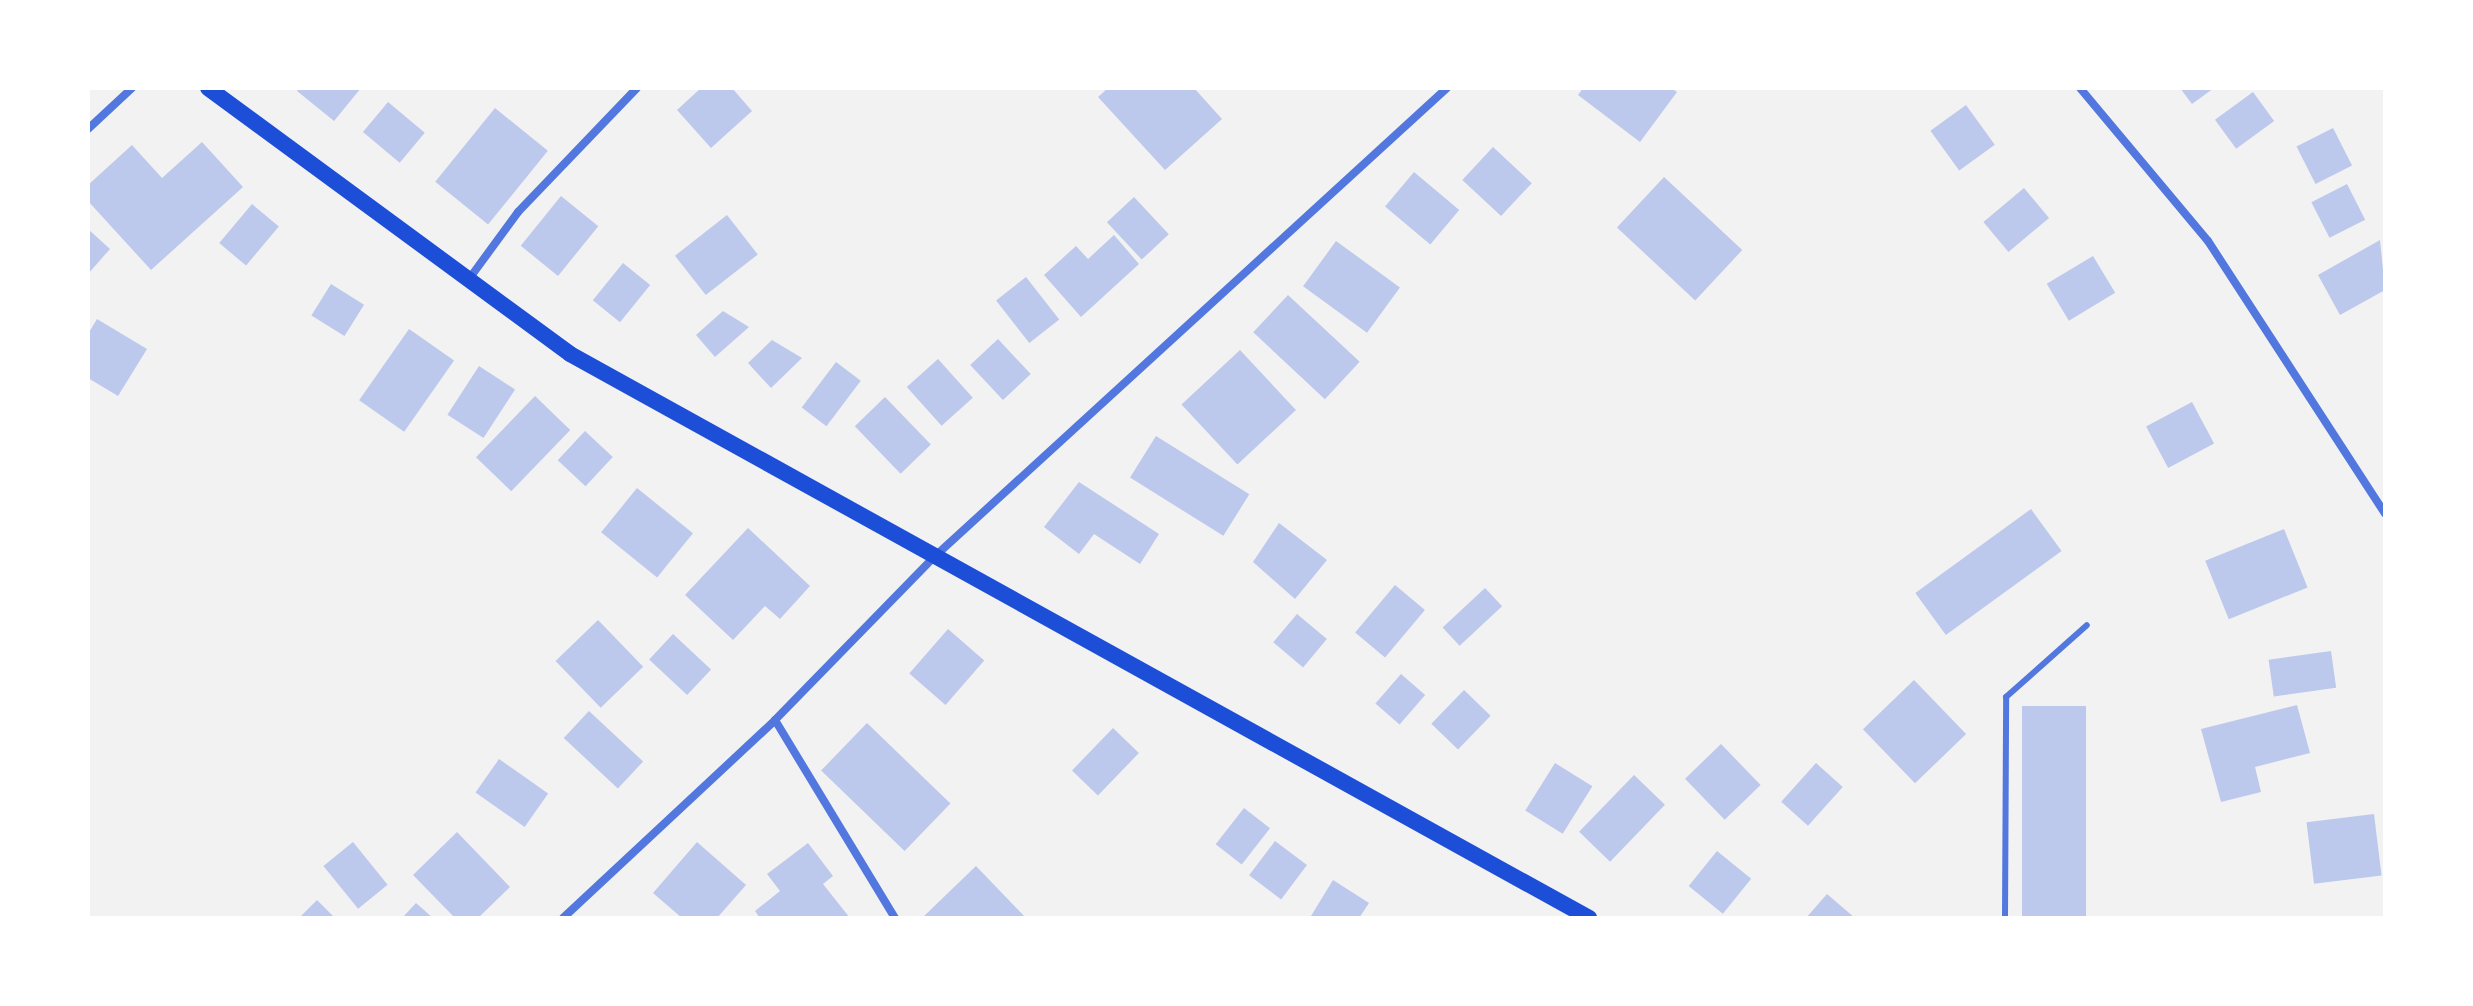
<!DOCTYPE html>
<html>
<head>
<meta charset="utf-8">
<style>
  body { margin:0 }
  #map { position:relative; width:2473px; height:1006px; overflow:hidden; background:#f2f2f2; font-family:"Open Sans",sans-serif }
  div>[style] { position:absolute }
  .building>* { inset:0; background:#bdc9ec; transform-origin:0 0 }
  .service>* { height:6px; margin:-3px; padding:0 3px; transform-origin:3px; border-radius:3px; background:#5277de }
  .minor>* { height:8px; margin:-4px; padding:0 4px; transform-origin:4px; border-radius:4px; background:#5277de }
  .secondary>* { height:16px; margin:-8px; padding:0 8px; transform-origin:8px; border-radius:8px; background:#1d4ed8 }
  span { translate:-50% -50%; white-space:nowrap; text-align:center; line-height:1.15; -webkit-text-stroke:8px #fff; paint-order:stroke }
  .frame { position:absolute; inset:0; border:90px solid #fff; pointer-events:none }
</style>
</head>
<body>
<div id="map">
  <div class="building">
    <div style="clip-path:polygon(299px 88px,361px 88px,334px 121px,297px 91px)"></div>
    <div style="clip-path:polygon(701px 88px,732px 88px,752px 111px,711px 148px,677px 110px)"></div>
    <div style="clip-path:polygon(1108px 88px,1194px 88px,1222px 119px,1165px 170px,1098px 97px)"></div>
    <div style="clip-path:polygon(1583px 88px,1671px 88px,1677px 92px,1640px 142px,1578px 95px)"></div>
    <div style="clip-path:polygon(2180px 88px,2214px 88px,2192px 104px)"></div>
    <div style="left:2253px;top:92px;width:36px;height:47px;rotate:54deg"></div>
    <div style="left:388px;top:102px;width:48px;height:39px;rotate:40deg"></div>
    <div style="left:1966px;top:105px;width:49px;height:44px;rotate:54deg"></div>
    <div style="left:495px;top:108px;width:68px;height:95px;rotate:39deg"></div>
    <div style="left:2333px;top:128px;width:42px;height:41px;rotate:63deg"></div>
    <div style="clip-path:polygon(202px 142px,243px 187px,151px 270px,88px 201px,88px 185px,132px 145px,162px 178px)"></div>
    <div style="left:1493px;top:147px;width:53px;height:45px;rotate:43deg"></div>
    <div style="left:1414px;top:172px;width:59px;height:45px;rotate:40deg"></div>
    <div style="left:1664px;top:177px;width:107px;height:69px;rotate:43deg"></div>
    <div style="left:2347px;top:184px;width:40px;height:40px;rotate:63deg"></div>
    <div style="left:2024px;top:188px;width:39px;height:53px;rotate:50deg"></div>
    <div style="left:561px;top:196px;width:48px;height:64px;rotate:39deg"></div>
    <div style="left:1134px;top:197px;width:51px;height:37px;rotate:47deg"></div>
    <div style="left:252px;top:204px;width:35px;height:51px;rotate:40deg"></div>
    <div style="left:727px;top:215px;width:50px;height:66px;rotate:52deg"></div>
    <div style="clip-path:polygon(88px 229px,110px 249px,88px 274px)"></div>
    <div style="clip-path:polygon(1114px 235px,1139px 264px,1081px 317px,1044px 275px,1076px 246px,1088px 259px)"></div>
    <div style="clip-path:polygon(2380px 240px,2385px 290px,2340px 315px,2318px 275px)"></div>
    <div style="left:1336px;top:241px;width:79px;height:56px;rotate:36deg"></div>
    <div style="left:2093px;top:256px;width:43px;height:54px;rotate:59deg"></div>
    <div style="left:623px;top:263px;width:35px;height:48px;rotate:39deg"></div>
    <div style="left:1026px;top:277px;width:54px;height:38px;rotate:52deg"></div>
    <div style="left:331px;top:284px;width:39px;height:37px;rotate:32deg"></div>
    <div style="left:1288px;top:295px;width:98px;height:51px;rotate:43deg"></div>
    <div style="clip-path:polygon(723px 311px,749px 327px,715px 357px,696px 335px)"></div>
    <div style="clip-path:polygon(97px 319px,147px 349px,118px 396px,88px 378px,88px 334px)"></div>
    <div style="left:409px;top:329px;width:55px;height:87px;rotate:35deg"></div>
    <div style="left:998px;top:339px;width:48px;height:38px;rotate:47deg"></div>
    <div style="clip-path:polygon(772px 340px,802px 358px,771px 388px,748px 363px)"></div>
    <div style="left:1240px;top:350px;width:82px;height:80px;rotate:47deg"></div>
    <div style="left:938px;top:359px;width:52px;height:42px;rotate:48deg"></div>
    <div style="left:836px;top:362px;width:31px;height:57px;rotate:37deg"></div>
    <div style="left:479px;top:366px;width:43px;height:58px;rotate:33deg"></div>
    <div style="left:535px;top:396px;width:49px;height:85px;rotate:44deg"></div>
    <div style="left:885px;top:397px;width:66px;height:42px;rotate:46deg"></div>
    <div style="left:2192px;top:402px;width:47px;height:52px;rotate:62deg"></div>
    <div style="left:585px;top:431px;width:38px;height:40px;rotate:43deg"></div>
    <div style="left:1156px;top:436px;width:110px;height:49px;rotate:32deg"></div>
    <div style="clip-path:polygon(1079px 482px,1159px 534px,1140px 564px,1094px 534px,1079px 554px,1044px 527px)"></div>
    <div style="left:637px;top:488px;width:72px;height:57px;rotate:39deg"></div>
    <div style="left:2031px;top:509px;width:52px;height:143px;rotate:54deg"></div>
    <div style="clip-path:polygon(1279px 523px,1327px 560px,1295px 599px,1253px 562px)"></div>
    <div style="clip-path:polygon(748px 528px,810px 586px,780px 619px,765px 606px,733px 640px,685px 595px)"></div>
    <div style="left:2284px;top:529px;width:63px;height:85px;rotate:68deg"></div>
    <div style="left:1395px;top:585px;width:39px;height:62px;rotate:40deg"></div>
    <div style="left:1485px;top:588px;width:25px;height:58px;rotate:47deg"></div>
    <div style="left:1297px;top:614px;width:39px;height:37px;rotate:40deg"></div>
    <div style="left:598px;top:620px;width:65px;height:59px;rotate:46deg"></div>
    <div style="left:948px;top:629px;width:48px;height:59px;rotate:41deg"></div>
    <div style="left:673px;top:634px;width:52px;height:35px;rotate:43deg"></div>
    <div style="left:2331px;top:651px;width:37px;height:63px;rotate:82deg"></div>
    <div style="left:1401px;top:674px;width:32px;height:39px;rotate:41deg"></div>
    <div style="left:1914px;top:680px;width:75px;height:71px;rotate:46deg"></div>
    <div style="left:1464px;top:690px;width:37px;height:47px;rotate:44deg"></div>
    <div style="clip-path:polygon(2297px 705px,2310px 753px,2255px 767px,2261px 792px,2221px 802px,2201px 729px)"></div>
    <div style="left:2022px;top:706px;width:64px;height:212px"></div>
    <div style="left:589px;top:711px;width:74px;height:37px;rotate:43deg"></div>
    <div style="left:867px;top:723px;width:116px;height:66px;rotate:44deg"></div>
    <div style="left:1113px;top:728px;width:36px;height:59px;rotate:44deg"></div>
    <div style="left:1721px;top:744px;width:57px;height:50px;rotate:46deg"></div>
    <div style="left:499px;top:759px;width:60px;height:41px;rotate:35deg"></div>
    <div style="left:1555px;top:763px;width:44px;height:56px;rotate:32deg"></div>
    <div style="left:1816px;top:763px;width:36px;height:52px;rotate:42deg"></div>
    <div style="left:1634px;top:775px;width:43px;height:79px;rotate:44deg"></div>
    <div style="left:1244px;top:808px;width:33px;height:46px;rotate:38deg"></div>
    <div style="left:2374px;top:814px;width:62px;height:68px;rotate:83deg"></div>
    <div style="clip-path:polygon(457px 832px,510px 887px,478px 918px,455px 918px,413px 875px)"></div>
    <div style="left:1275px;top:841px;width:40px;height:43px;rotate:37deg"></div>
    <div style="left:353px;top:842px;width:55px;height:38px;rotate:51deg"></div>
    <div style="clip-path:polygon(697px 842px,746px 885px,717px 918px,682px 918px,653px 893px)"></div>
    <div style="clip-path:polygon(808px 843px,833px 876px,823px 884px,850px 918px,760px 918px,755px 911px,780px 891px,767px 874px)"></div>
    <div style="left:1717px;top:851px;width:44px;height:45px;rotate:39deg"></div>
    <div style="clip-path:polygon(976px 866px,1026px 918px,922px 918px)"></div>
    <div style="clip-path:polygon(1333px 880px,1369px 903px,1359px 918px,1311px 916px)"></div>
    <div style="clip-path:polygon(1827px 894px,1855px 918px,1806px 918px)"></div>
    <div style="clip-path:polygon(317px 900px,335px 918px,299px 918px)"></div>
    <div style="clip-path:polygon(416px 903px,433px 918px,402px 918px)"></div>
  </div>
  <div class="service">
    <div style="left:2005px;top:918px;width:221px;rotate:-89.7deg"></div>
    <div style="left:2006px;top:697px;width:108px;rotate:-41.6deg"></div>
  </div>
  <div class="minor">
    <div style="left:2080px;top:88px;width:199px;rotate:50.1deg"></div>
    <div style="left:2208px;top:241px;width:325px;rotate:57deg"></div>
    <div style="left:88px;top:129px;width:60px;rotate:-43deg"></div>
    <div style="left:469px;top:279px;width:83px;rotate:-53.8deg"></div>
    <div style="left:518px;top:212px;width:172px;rotate:-46.2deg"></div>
    <div style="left:775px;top:720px;width:232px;rotate:58.8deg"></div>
    <div style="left:563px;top:918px;width:290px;rotate:-43deg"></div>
    <div style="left:775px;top:720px;width:226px;rotate:-45.7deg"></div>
    <div style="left:933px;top:558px;width:696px;rotate:-42.44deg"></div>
  </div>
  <div class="secondary">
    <div style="left:208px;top:88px;width:449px;rotate:36.3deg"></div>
    <div style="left:570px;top:354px;width:1165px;rotate:28.96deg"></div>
  </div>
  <div class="frame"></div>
</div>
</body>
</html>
